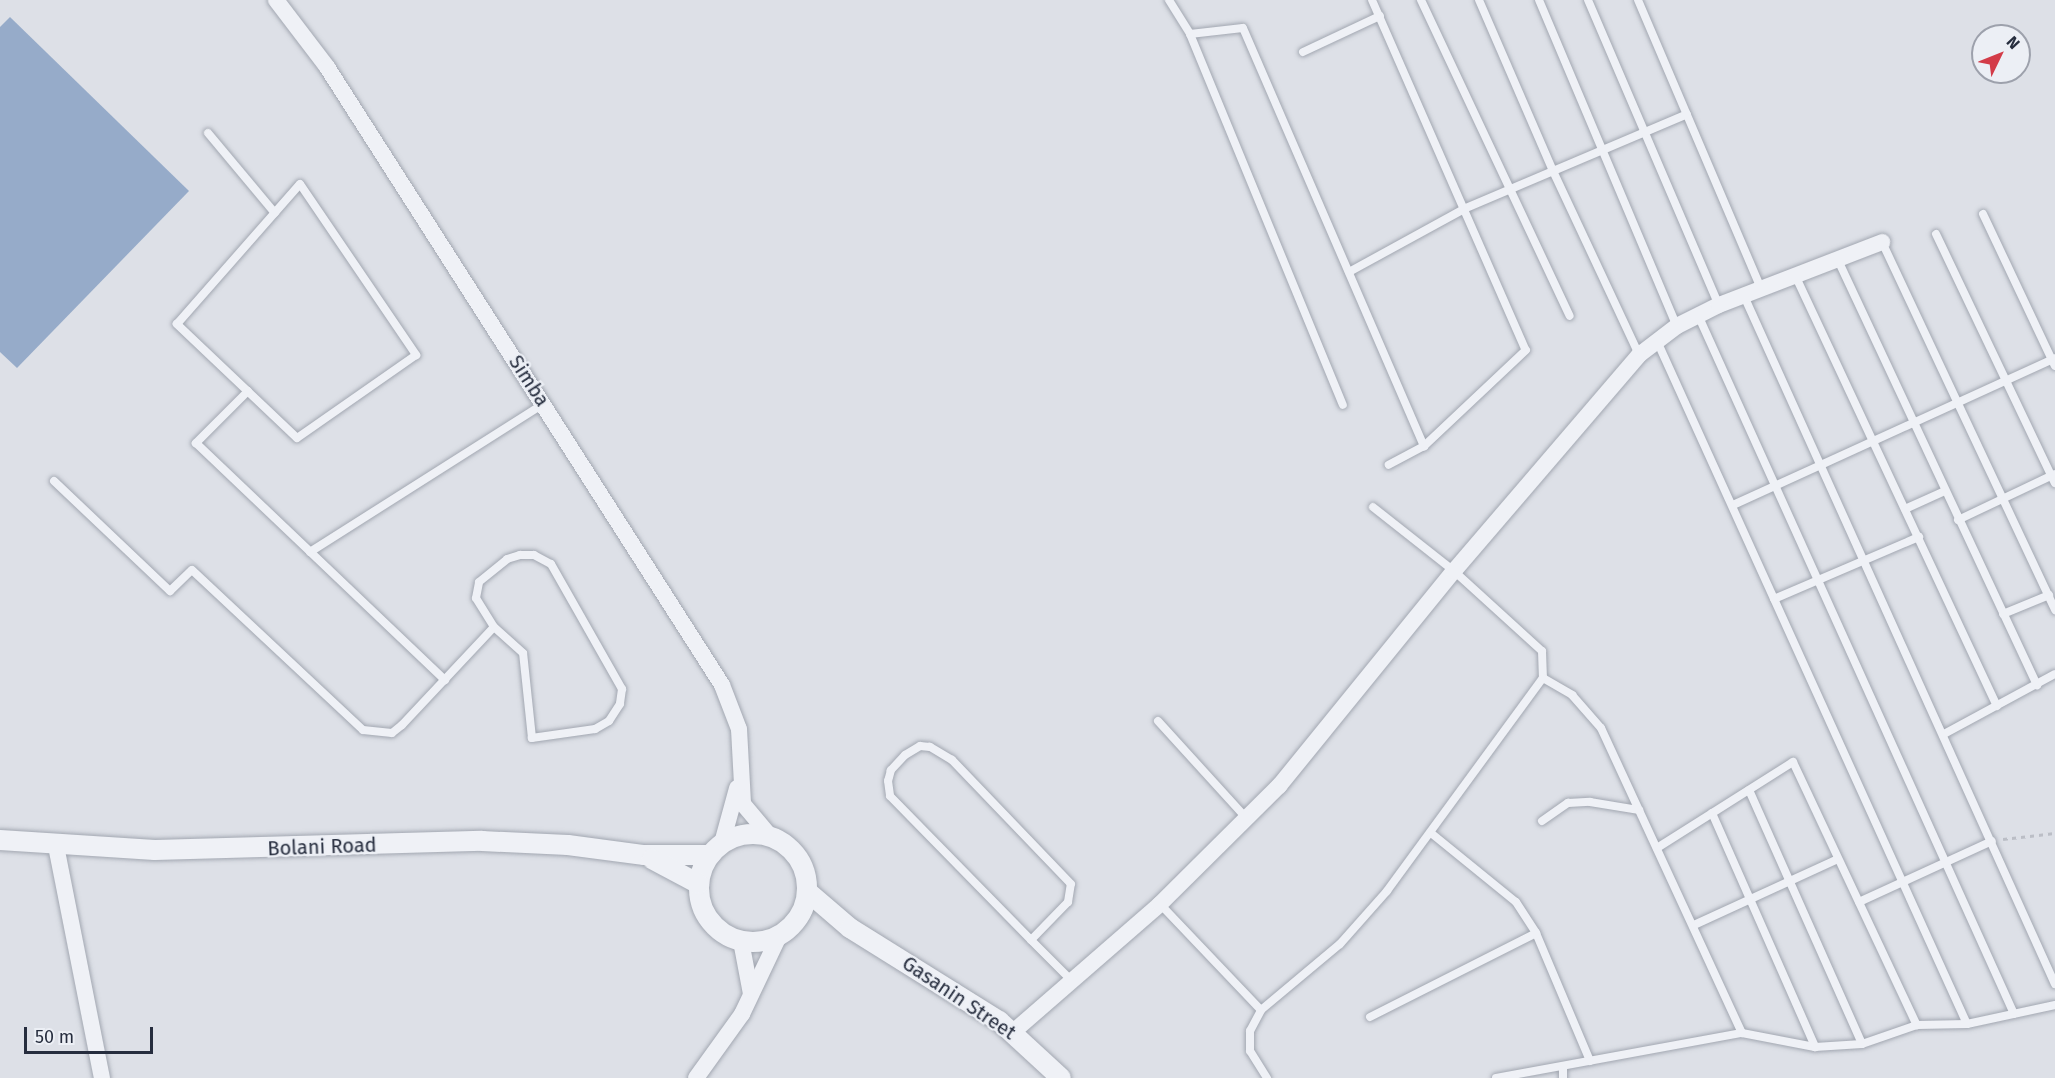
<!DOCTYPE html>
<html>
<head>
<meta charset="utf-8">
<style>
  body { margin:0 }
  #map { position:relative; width:2055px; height:1078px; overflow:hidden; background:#dde0e7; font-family:"Fira Sans",sans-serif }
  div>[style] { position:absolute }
  .water>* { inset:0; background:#96abc9 }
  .path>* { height:3px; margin-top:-1.5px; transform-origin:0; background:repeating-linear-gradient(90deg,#bbbec6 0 4.5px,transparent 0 9px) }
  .roads { filter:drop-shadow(0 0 2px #a2a7b1) drop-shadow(0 0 2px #a2a7b1) }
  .service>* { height:8px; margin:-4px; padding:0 4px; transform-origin:4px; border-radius:4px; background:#eff1f6 }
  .minor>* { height:16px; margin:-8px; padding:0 8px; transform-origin:8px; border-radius:8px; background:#eff1f6 }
  .tertiary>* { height:20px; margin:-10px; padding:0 10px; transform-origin:10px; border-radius:10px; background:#eff1f6 }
  .tertiary>.ring { margin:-10px; padding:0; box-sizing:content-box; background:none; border:20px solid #eff1f6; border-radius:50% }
  span { translate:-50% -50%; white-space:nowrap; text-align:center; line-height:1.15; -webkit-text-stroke:4.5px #eceff5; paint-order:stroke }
  .street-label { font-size:20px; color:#262d3e }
  .north { position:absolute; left:1971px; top:24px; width:60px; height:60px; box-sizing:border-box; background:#eceff5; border:2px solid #9da1ac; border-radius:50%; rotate:47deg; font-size:16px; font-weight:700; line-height:24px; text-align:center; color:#262d3e }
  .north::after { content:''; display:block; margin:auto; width:21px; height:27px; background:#d33b48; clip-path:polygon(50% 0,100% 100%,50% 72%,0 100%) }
  .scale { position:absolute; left:24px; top:1027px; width:129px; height:27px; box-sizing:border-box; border:3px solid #262d3e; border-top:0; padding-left:8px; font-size:18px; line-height:21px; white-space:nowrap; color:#262d3e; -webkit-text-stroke:4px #eceff5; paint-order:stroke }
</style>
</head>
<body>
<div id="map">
  <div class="water">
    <div style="clip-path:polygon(10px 17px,189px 191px,17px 368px,0 352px,0 27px)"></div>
  </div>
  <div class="path">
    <div style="left:2003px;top:839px;width:52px;rotate:-6.6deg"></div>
  </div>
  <div class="roads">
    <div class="service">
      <div style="left:1169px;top:0;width:40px;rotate:58deg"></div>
      <div style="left:1190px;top:34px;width:401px;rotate:67.6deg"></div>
      <div style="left:1372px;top:0;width:382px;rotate:66.3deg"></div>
      <div style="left:1526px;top:350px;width:140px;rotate:136.7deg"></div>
      <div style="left:1424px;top:446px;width:40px;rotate:152deg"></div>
      <div style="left:1421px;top:0;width:349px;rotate:64.8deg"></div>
      <div style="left:1479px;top:0;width:186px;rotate:66.6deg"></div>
      <div style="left:1553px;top:171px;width:203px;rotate:64.9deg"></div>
      <div style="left:1539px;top:0;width:354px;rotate:67.1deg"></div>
      <div style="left:1588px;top:0;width:332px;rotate:66.8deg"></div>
      <div style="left:1638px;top:0;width:314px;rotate:66.9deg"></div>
      <div style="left:1190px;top:34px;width:53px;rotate:-6.5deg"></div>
      <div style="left:1243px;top:28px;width:456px;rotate:66.6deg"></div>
      <div style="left:1303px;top:52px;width:85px;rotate:-25.1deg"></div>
      <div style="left:208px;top:133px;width:104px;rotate:50.1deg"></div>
      <div style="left:300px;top:184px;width:207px;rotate:55.8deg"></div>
      <div style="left:416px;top:355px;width:145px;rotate:145.1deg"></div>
      <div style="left:297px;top:438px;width:166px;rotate:-136.5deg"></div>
      <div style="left:177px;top:324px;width:186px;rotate:-48.7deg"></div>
      <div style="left:1983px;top:214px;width:168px;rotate:64.7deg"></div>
      <div style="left:1936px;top:234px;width:276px;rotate:64.5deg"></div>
      <div style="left:1882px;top:242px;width:407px;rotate:64.8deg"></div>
      <div style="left:1837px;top:258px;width:472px;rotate:64.9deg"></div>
      <div style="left:1349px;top:272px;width:133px;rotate:-28.7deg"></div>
      <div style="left:1466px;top:208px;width:240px;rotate:-23deg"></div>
      <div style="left:1795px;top:275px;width:476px;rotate:64.9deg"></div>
      <div style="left:1744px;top:296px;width:755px;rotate:65.68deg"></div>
      <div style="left:1698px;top:315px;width:767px;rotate:65.67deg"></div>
      <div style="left:1657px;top:341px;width:750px;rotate:65.59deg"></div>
      <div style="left:248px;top:391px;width:74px;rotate:135deg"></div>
      <div style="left:196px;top:443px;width:344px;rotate:43.6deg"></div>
      <div style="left:54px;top:481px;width:160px;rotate:43.5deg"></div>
      <div style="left:170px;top:591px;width:30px;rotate:-44deg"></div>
      <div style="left:192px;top:570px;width:234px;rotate:43.1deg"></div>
      <div style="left:363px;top:730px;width:29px;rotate:6deg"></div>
      <div style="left:392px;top:733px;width:13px;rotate:-39deg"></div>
      <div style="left:402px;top:725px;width:134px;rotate:-46.8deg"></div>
      <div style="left:1733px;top:505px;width:354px;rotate:-24.5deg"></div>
      <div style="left:1373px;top:507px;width:103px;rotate:38.3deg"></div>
      <div style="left:1454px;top:571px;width:119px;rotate:42.3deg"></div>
      <div style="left:1542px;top:651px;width:27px;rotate:88deg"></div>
      <div style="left:1543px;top:678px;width:34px;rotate:30deg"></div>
      <div style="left:1572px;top:695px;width:44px;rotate:48.7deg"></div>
      <div style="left:1601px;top:728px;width:336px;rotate:65.2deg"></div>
      <div style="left:1905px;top:509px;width:44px;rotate:-24.2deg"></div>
      <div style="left:1958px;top:520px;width:107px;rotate:-25.4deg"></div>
      <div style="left:310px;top:552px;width:276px;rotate:-32.4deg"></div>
      <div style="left:520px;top:555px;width:14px"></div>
      <div style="left:534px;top:555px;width:19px;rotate:28deg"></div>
      <div style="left:551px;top:564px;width:144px;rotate:60.4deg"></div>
      <div style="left:622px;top:689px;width:15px;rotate:98deg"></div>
      <div style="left:620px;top:704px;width:20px;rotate:123deg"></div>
      <div style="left:609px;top:721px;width:16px;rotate:150deg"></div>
      <div style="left:595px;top:729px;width:64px;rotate:171.9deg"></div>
      <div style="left:532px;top:738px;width:85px;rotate:-96deg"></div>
      <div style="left:523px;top:653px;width:39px;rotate:-138deg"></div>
      <div style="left:494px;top:627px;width:34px;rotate:-122deg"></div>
      <div style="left:476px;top:598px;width:16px;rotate:-79deg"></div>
      <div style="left:479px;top:582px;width:36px;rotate:-39deg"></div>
      <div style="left:507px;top:559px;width:14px;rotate:-17deg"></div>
      <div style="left:1774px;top:599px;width:158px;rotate:-23.2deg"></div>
      <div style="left:2003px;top:614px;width:50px;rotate:-22.4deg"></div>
      <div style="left:1158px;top:721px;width:134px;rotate:47.7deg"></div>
      <div style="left:1944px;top:734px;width:126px;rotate:-28.4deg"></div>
      <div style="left:1749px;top:790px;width:278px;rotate:66deg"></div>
      <div style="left:1712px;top:813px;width:256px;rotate:66.2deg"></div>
      <div style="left:1542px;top:821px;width:32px;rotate:-35deg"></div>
      <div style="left:1568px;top:803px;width:22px;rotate:-3deg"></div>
      <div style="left:1590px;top:802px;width:50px;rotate:9.3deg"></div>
      <div style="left:1431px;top:833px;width:109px;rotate:39.1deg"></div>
      <div style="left:1516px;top:902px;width:37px;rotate:57deg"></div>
      <div style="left:1536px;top:933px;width:139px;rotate:67.1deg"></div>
      <div style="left:1657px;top:848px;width:161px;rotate:-32.3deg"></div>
      <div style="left:1793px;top:762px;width:291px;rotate:64.8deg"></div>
      <div style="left:1859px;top:902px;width:146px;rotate:-24.6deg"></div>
      <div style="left:1160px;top:904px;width:146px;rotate:46.4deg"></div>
      <div style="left:1694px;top:925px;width:158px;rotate:-24.6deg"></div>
      <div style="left:1031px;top:940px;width:53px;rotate:-45.8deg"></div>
      <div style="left:1068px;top:902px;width:18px;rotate:-81deg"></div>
      <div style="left:1071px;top:884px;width:172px;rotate:-133.8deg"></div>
      <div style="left:952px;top:760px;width:26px;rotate:-149deg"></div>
      <div style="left:930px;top:747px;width:10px;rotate:-174deg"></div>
      <div style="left:920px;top:746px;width:17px;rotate:149deg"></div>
      <div style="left:905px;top:755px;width:21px;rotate:133deg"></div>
      <div style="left:891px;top:770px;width:11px;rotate:105deg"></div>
      <div style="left:888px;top:781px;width:15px;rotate:82deg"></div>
      <div style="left:890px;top:796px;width:202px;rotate:45.6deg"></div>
      <div style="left:1031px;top:940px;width:58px;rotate:45deg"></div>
      <div style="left:1370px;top:1017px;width:186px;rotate:-26.8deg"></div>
      <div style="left:1563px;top:1066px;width:12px;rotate:90deg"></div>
      <div style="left:1267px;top:1078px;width:32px;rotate:-122deg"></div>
      <div style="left:1250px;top:1051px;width:20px;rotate:-90deg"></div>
      <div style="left:1250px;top:1031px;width:24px;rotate:-62deg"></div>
      <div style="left:1261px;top:1010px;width:103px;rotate:-39.9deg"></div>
      <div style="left:1340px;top:944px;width:71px;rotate:-48.4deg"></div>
      <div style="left:1387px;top:891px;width:264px;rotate:-53.8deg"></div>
      <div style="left:1496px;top:1078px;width:250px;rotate:-10.4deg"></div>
      <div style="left:1742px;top:1033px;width:74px;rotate:10.9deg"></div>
      <div style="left:1815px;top:1047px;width:47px;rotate:-3.7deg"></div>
      <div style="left:1862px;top:1044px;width:58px;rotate:-19.1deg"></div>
      <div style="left:1917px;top:1025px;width:50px;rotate:-1.1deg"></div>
      <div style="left:1967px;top:1024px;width:90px;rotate:-12.2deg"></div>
    </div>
    <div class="minor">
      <div style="left:276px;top:0;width:84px;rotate:52.7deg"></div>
      <div style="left:327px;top:67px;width:733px;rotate:57.41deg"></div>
      <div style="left:722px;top:685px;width:47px;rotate:68.9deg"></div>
      <div style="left:739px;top:729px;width:75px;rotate:86.9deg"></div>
      <div style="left:743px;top:804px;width:42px;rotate:49.8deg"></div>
      <div style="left:722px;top:843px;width:57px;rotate:-74.7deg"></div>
      <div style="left:56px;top:846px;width:237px;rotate:78.8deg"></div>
      <div style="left:741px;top:941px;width:54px;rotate:79.3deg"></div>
      <div style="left:1013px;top:1032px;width:195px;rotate:-41deg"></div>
      <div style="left:1160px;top:904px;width:168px;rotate:-44.8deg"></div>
      <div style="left:1279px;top:786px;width:277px;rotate:-50.9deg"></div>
      <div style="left:1454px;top:571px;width:284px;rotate:-49.4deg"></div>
      <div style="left:1639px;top:355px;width:48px;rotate:-37.3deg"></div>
      <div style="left:1677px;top:326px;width:47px;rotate:-26.6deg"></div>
      <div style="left:1719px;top:305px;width:175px;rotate:-21.1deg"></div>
      <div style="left:696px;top:1078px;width:79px;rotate:-54.3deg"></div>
      <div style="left:742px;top:1014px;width:86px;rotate:-64.6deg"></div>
    </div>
    <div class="tertiary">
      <div class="ring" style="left:699px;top:834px;width:88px;height:88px"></div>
      <div style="left:0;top:840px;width:155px;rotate:3.7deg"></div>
      <div style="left:155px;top:850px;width:327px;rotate:-1.6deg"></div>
      <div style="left:482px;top:841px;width:86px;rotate:2.7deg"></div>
      <div style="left:568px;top:845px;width:77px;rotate:7.5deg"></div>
      <div style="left:644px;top:855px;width:66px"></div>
      <div style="left:652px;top:859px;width:53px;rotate:28deg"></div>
      <div style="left:808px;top:892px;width:55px;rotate:40.6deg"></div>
      <div style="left:850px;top:928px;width:176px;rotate:32deg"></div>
      <div style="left:999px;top:1021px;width:84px;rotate:42.6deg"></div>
    </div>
  </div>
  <div class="street-label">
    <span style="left:529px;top:381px;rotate:57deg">Simba</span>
    <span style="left:322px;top:847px;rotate:-2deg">Bolani Road</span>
    <span style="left:959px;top:998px;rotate:34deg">Gasanin Street</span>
  </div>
  <div class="north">N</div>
  <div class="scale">50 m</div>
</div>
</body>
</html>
